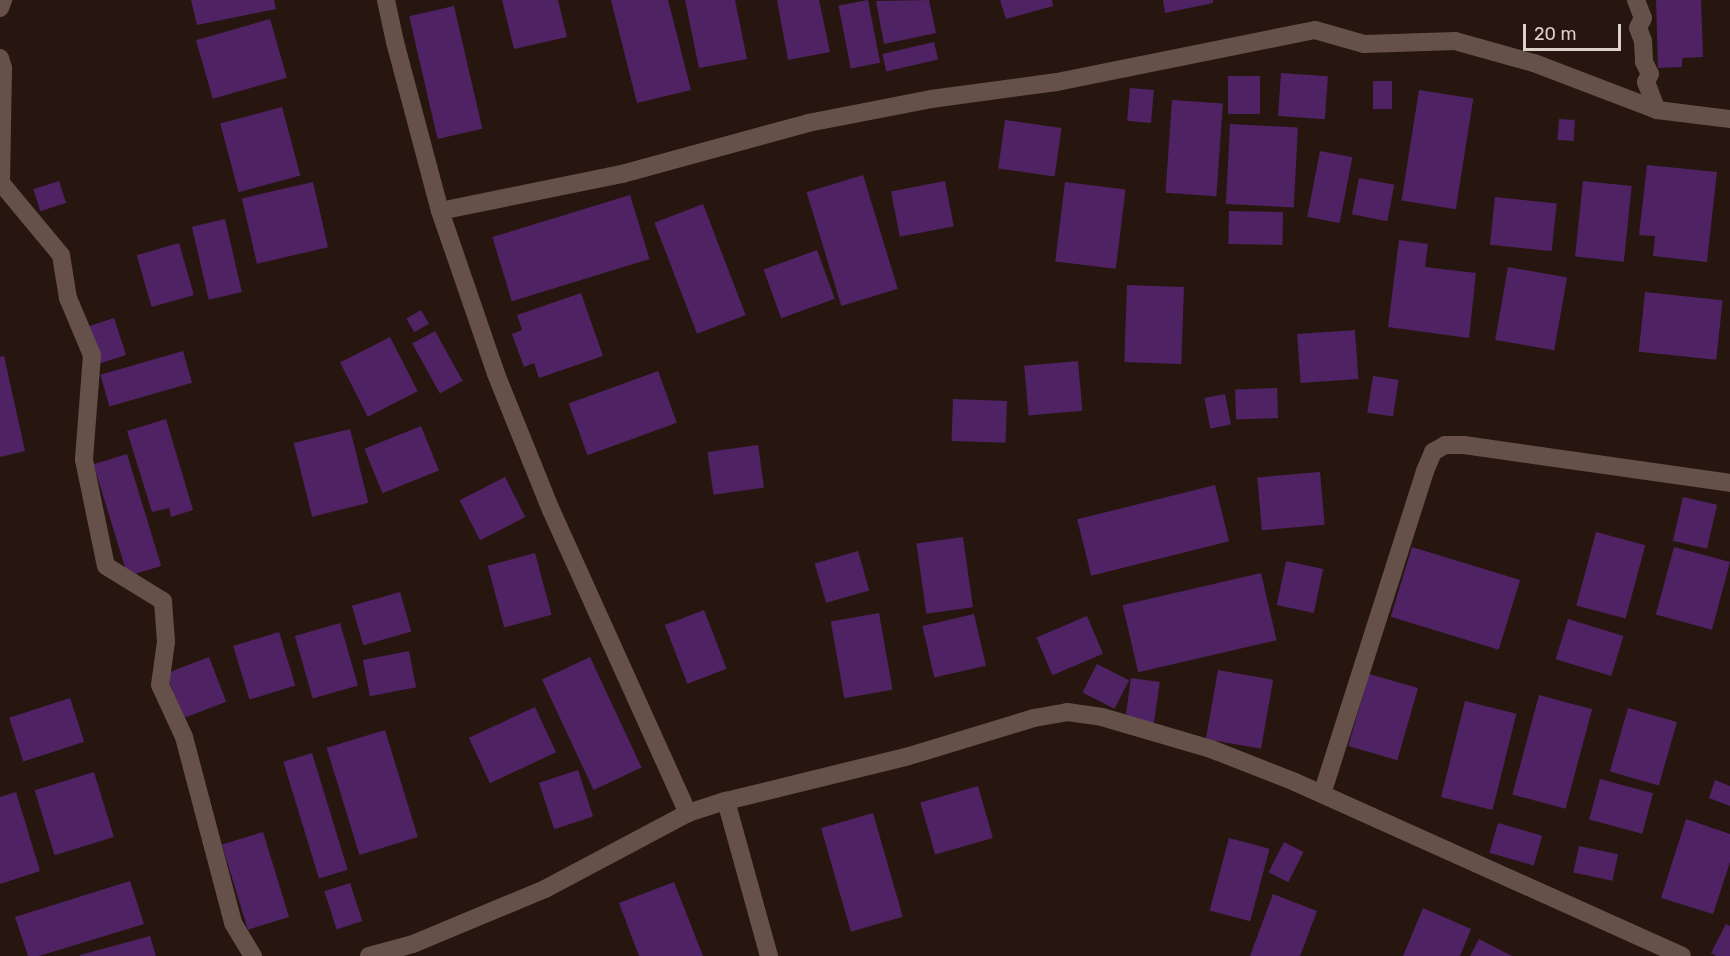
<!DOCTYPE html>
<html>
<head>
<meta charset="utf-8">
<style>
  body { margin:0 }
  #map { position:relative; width:1730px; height:956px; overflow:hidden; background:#271610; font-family:Rubik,sans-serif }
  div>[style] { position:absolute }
  .building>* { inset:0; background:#4f2263; transform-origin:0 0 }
  .minor>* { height:18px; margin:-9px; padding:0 9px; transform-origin:9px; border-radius:9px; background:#655149 }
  span { translate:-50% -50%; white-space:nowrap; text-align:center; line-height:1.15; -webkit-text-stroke:4.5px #271610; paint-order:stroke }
  .scale { position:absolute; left:1523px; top:24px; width:98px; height:27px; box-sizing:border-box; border:3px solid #dcd0cb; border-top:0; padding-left:8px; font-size:18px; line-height:21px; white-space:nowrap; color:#dcd0cb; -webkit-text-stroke:4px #271610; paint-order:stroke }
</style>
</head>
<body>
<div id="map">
  <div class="building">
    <div style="clip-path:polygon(191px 0,274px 0,276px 9px,197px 25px)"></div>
    <div style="clip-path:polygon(502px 0,558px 0,567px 37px,514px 49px)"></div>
    <div style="clip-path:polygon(611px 0,668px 0,691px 90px,637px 103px)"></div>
    <div style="clip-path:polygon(685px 0,735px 0,747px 59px,699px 68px)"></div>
    <div style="clip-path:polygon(777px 0,819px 0,830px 52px,788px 60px)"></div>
    <div style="left:868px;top:0;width:64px;height:30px;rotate:79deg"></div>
    <div style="clip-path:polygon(929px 0,936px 33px,884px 44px,876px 1px)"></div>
    <div style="clip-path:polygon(1000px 0,1052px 0,1053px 6px,1006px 19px)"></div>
    <div style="clip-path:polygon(1163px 0,1213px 0,1213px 3px,1165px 13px)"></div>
    <div style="clip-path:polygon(1656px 0,1701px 0,1703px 57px,1682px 58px,1682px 67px,1658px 68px)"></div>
    <div style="left:454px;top:6px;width:126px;height:46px;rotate:77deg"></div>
    <div style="left:270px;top:19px;width:61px;height:77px;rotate:74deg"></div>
    <div style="left:934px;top:42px;width:18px;height:53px;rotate:77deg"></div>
    <div style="left:1281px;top:73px;width:47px;height:43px;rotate:4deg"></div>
    <div style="left:1260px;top:76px;width:38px;height:32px;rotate:90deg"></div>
    <div style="left:1373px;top:81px;width:19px;height:28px"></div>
    <div style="left:1130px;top:88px;width:24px;height:33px;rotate:5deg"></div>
    <div style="left:1419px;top:90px;width:55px;height:112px;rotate:9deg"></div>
    <div style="left:1172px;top:100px;width:51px;height:93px;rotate:4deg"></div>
    <div style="left:282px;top:107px;width:71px;height:64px;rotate:75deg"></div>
    <div style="left:1559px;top:119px;width:16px;height:21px;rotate:4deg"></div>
    <div style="left:1005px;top:120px;width:57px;height:49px;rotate:8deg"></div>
    <div style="left:1230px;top:124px;width:68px;height:80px;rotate:3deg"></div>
    <div style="left:1320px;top:151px;width:33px;height:67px;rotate:11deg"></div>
    <div style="clip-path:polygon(1647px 165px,1717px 172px,1707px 262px,1653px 256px,1655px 236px,1639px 235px)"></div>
    <div style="left:863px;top:175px;width:119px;height:59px;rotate:73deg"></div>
    <div style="left:1359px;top:178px;width:36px;height:37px;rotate:11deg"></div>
    <div style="left:59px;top:181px;width:23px;height:27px;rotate:72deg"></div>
    <div style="left:945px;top:181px;width:46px;height:55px;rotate:79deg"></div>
    <div style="left:1583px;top:181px;width:49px;height:76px;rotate:6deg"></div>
    <div style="left:313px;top:182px;width:67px;height:73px;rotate:77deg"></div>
    <div style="left:1065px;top:182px;width:61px;height:80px;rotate:7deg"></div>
    <div style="left:630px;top:195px;width:67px;height:144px;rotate:73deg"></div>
    <div style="left:1495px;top:197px;width:62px;height:48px;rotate:6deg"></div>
    <div style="left:703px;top:204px;width:119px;height:52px;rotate:69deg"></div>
    <div style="left:1229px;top:211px;width:54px;height:33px;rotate:1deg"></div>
    <div style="left:225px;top:219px;width:75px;height:34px;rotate:77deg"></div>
    <div style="clip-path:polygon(1399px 240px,1428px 244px,1425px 267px,1476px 273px,1469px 338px,1388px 327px)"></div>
    <div style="left:179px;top:243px;width:54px;height:44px;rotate:74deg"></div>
    <div style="left:817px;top:250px;width:52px;height:57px;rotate:70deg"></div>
    <div style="left:1508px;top:267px;width:60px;height:74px;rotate:10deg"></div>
    <div style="left:1127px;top:285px;width:57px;height:77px;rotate:2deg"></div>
    <div style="left:1645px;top:292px;width:78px;height:60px;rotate:6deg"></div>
    <div style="clip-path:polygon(581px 293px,603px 356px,539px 378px,534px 363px,524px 367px,512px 334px,522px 330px,517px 315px)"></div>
    <div style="left:421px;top:310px;width:16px;height:17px;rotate:60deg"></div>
    <div style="left:114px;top:318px;width:39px;height:30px;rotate:72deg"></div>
    <div style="left:1355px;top:330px;width:49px;height:58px;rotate:86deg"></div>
    <div style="left:435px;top:331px;width:57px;height:26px;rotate:61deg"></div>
    <div style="left:390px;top:337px;width:61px;height:56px;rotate:63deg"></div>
    <div style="left:183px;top:351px;width:33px;height:86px;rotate:74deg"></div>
    <div style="clip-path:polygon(4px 356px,25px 451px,0 457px,0 357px)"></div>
    <div style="left:1078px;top:361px;width:50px;height:54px;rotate:85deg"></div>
    <div style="left:658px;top:371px;width:55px;height:95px;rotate:70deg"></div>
    <div style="left:1373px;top:376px;width:26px;height:37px;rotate:9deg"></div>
    <div style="left:1277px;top:388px;width:30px;height:42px;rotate:88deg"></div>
    <div style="left:1225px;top:394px;width:31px;height:21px;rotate:79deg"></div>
    <div style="left:953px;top:399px;width:54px;height:42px;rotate:2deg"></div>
    <div style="clip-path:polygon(166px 419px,193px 510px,171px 517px,169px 508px,152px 512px,127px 431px)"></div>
    <div style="left:421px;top:426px;width:48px;height:61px;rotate:68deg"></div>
    <div style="left:350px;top:429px;width:76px;height:58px;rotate:76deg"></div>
    <div style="left:758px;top:445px;width:43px;height:51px;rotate:82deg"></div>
    <div style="left:127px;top:454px;width:117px;height:35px;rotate:73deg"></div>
    <div style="left:1320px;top:472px;width:53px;height:63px;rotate:85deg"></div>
    <div style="left:505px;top:477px;width:45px;height:51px;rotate:63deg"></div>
    <div style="left:1215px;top:485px;width:58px;height:142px;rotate:76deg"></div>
    <div style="left:1683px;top:497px;width:35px;height:45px;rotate:13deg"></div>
    <div style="left:1596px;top:532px;width:51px;height:76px;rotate:15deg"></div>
    <div style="left:963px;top:537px;width:71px;height:47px;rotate:82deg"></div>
    <div style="left:1412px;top:547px;width:113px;height:73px;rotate:17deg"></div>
    <div style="left:1674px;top:547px;width:58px;height:70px;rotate:15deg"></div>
    <div style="left:858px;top:551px;width:41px;height:45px;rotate:74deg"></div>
    <div style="left:535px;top:553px;width:64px;height:49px;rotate:75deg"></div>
    <div style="left:1286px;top:561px;width:38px;height:45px;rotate:12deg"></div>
    <div style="left:1261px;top:573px;width:69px;height:142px;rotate:77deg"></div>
    <div style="left:400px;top:592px;width:41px;height:50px;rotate:74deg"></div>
    <div style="left:704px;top:610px;width:63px;height:42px;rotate:69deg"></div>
    <div style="left:879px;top:613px;width:78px;height:49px;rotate:80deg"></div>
    <div style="left:974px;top:614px;width:53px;height:53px;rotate:77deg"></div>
    <div style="left:1087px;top:616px;width:41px;height:55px;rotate:67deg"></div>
    <div style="left:1568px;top:619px;width:58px;height:42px;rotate:17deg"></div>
    <div style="left:340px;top:623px;width:65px;height:47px;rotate:74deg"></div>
    <div style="left:279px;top:632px;width:56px;height:48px;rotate:73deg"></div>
    <div style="left:409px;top:651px;width:37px;height:47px;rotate:79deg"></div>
    <div style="left:209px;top:657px;width:48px;height:46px;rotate:69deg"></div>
    <div style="left:590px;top:657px;width:122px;height:53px;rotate:65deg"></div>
    <div style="left:1097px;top:664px;width:36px;height:32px;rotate:27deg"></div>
    <div style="left:1218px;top:670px;width:56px;height:70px;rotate:10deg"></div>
    <div style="left:1369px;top:674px;width:51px;height:75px;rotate:16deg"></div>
    <div style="left:1131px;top:678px;width:29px;height:43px;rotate:8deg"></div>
    <div style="left:1539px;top:695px;width:55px;height:103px;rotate:15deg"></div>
    <div style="left:70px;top:698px;width:46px;height:64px;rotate:72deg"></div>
    <div style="left:1465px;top:701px;width:53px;height:99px;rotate:14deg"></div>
    <div style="left:535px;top:707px;width:50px;height:73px;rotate:65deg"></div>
    <div style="left:1628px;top:708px;width:51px;height:66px;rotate:16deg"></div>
    <div style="left:385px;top:730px;width:112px;height:61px;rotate:73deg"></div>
    <div style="left:312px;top:753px;width:122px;height:30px;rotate:73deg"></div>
    <div style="left:578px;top:770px;width:49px;height:41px;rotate:72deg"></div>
    <div style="left:94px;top:772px;width:68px;height:62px;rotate:73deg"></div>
    <div style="left:1600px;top:779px;width:55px;height:42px;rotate:15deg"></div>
    <div style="clip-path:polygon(1715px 780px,1730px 786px,1730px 806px,1709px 798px)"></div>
    <div style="left:978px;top:786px;width:54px;height:60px;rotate:74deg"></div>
    <div style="clip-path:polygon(16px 792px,40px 871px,0 884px,0 797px)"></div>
    <div style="left:873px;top:813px;width:108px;height:54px;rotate:74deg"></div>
    <div style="clip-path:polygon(1686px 819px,1730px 834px,1730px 862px,1713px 914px,1661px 898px)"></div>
    <div style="left:1498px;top:823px;width:46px;height:31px;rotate:16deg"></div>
    <div style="left:263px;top:832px;width:89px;height:43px;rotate:73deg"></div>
    <div style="left:1229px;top:838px;width:42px;height:75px;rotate:15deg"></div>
    <div style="left:1284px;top:842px;width:22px;height:34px;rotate:27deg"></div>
    <div style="left:1579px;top:846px;width:40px;height:27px;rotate:12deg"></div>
    <div style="clip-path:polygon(130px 881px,144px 924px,39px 956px,28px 956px,15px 917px)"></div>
    <div style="clip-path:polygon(674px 882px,703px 956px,639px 956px,619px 903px)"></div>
    <div style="left:350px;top:883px;width:40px;height:27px;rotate:72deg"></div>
    <div style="clip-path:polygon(1273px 894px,1317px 911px,1300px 956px,1250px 956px)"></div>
    <div style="clip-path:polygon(1423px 908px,1471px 929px,1460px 956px,1403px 956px)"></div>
    <div style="clip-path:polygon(1726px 924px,1730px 926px,1730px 956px,1716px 956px,1711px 953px)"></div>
    <div style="clip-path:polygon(150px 936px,156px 956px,80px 956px,80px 955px)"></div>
    <div style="clip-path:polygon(1479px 939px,1512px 956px,1470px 956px)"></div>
  </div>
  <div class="minor">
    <div style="left:386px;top:0;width:43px;rotate:77.9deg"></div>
    <div style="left:395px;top:42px;width:175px;rotate:75.1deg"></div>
    <div style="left:440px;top:211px;width:172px;rotate:71deg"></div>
    <div style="left:496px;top:374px;width:147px;rotate:68deg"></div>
    <div style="left:551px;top:510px;width:333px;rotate:65.7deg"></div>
    <div style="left:1636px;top:0;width:19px;rotate:69deg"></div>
    <div style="left:1643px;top:18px;width:11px;rotate:117deg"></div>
    <div style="left:1638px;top:28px;width:14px;rotate:69deg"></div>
    <div style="left:1643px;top:41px;width:21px;rotate:87deg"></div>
    <div style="left:1644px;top:62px;width:13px;rotate:63deg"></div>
    <div style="left:1650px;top:74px;width:9px;rotate:117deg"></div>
    <div style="left:1646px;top:82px;width:30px;rotate:69deg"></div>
    <div style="left:0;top:8px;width:9px;rotate:-69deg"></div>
    <div style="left:0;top:58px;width:10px;rotate:73deg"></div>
    <div style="left:3px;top:68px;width:115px;rotate:91deg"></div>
    <div style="left:1px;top:183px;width:94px;rotate:50.2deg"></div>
    <div style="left:61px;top:255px;width:44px;rotate:80.8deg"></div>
    <div style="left:68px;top:298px;width:62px;rotate:67.2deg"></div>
    <div style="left:92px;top:355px;width:105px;rotate:94.4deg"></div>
    <div style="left:84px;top:460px;width:108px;rotate:78.3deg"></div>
    <div style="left:106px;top:566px;width:67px;rotate:31.6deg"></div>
    <div style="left:163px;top:601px;width:41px;rotate:85.8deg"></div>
    <div style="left:166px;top:642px;width:43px;rotate:97.9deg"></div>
    <div style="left:160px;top:685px;width:57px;rotate:65.2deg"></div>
    <div style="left:184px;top:737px;width:192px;rotate:75.2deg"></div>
    <div style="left:233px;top:923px;width:39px;rotate:59deg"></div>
    <div style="left:440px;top:211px;width:186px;rotate:-11.5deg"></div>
    <div style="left:622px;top:174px;width:193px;rotate:-15.3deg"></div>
    <div style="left:808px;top:123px;width:125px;rotate:-11deg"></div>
    <div style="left:931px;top:99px;width:127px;rotate:-7.7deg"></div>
    <div style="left:1057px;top:82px;width:263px;rotate:-11.4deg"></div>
    <div style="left:1315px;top:30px;width:51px;rotate:15.9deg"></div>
    <div style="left:1364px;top:44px;width:91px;rotate:-1.9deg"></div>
    <div style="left:1455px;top:41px;width:82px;rotate:15.6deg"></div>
    <div style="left:1534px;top:63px;width:132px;rotate:20.9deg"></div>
    <div style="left:1657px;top:110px;width:74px;rotate:7deg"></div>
    <div style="left:1322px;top:794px;width:339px;rotate:-72.3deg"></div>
    <div style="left:1425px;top:471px;width:21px;rotate:-67deg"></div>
    <div style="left:1433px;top:452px;width:14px;rotate:-30deg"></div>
    <div style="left:1445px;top:445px;width:19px"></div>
    <div style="left:1464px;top:445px;width:269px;rotate:8.1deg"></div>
    <div style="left:726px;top:801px;width:161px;rotate:74.5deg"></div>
    <div style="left:369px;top:956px;width:46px;rotate:-15.3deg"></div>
    <div style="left:413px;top:944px;width:143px;rotate:-22.6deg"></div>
    <div style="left:545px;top:889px;width:162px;rotate:-28deg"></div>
    <div style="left:688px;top:813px;width:40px;rotate:-18deg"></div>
    <div style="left:726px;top:801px;width:188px;rotate:-13.8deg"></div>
    <div style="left:909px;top:756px;width:131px;rotate:-16.9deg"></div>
    <div style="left:1034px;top:718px;width:34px;rotate:-10deg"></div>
    <div style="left:1067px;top:712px;width:35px;rotate:8deg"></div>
    <div style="left:1102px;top:717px;width:114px;rotate:16.4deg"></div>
    <div style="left:1211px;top:749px;width:90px;rotate:21.4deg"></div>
    <div style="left:1295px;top:782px;width:424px;rotate:24.2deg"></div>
  </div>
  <div class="scale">20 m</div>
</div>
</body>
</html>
